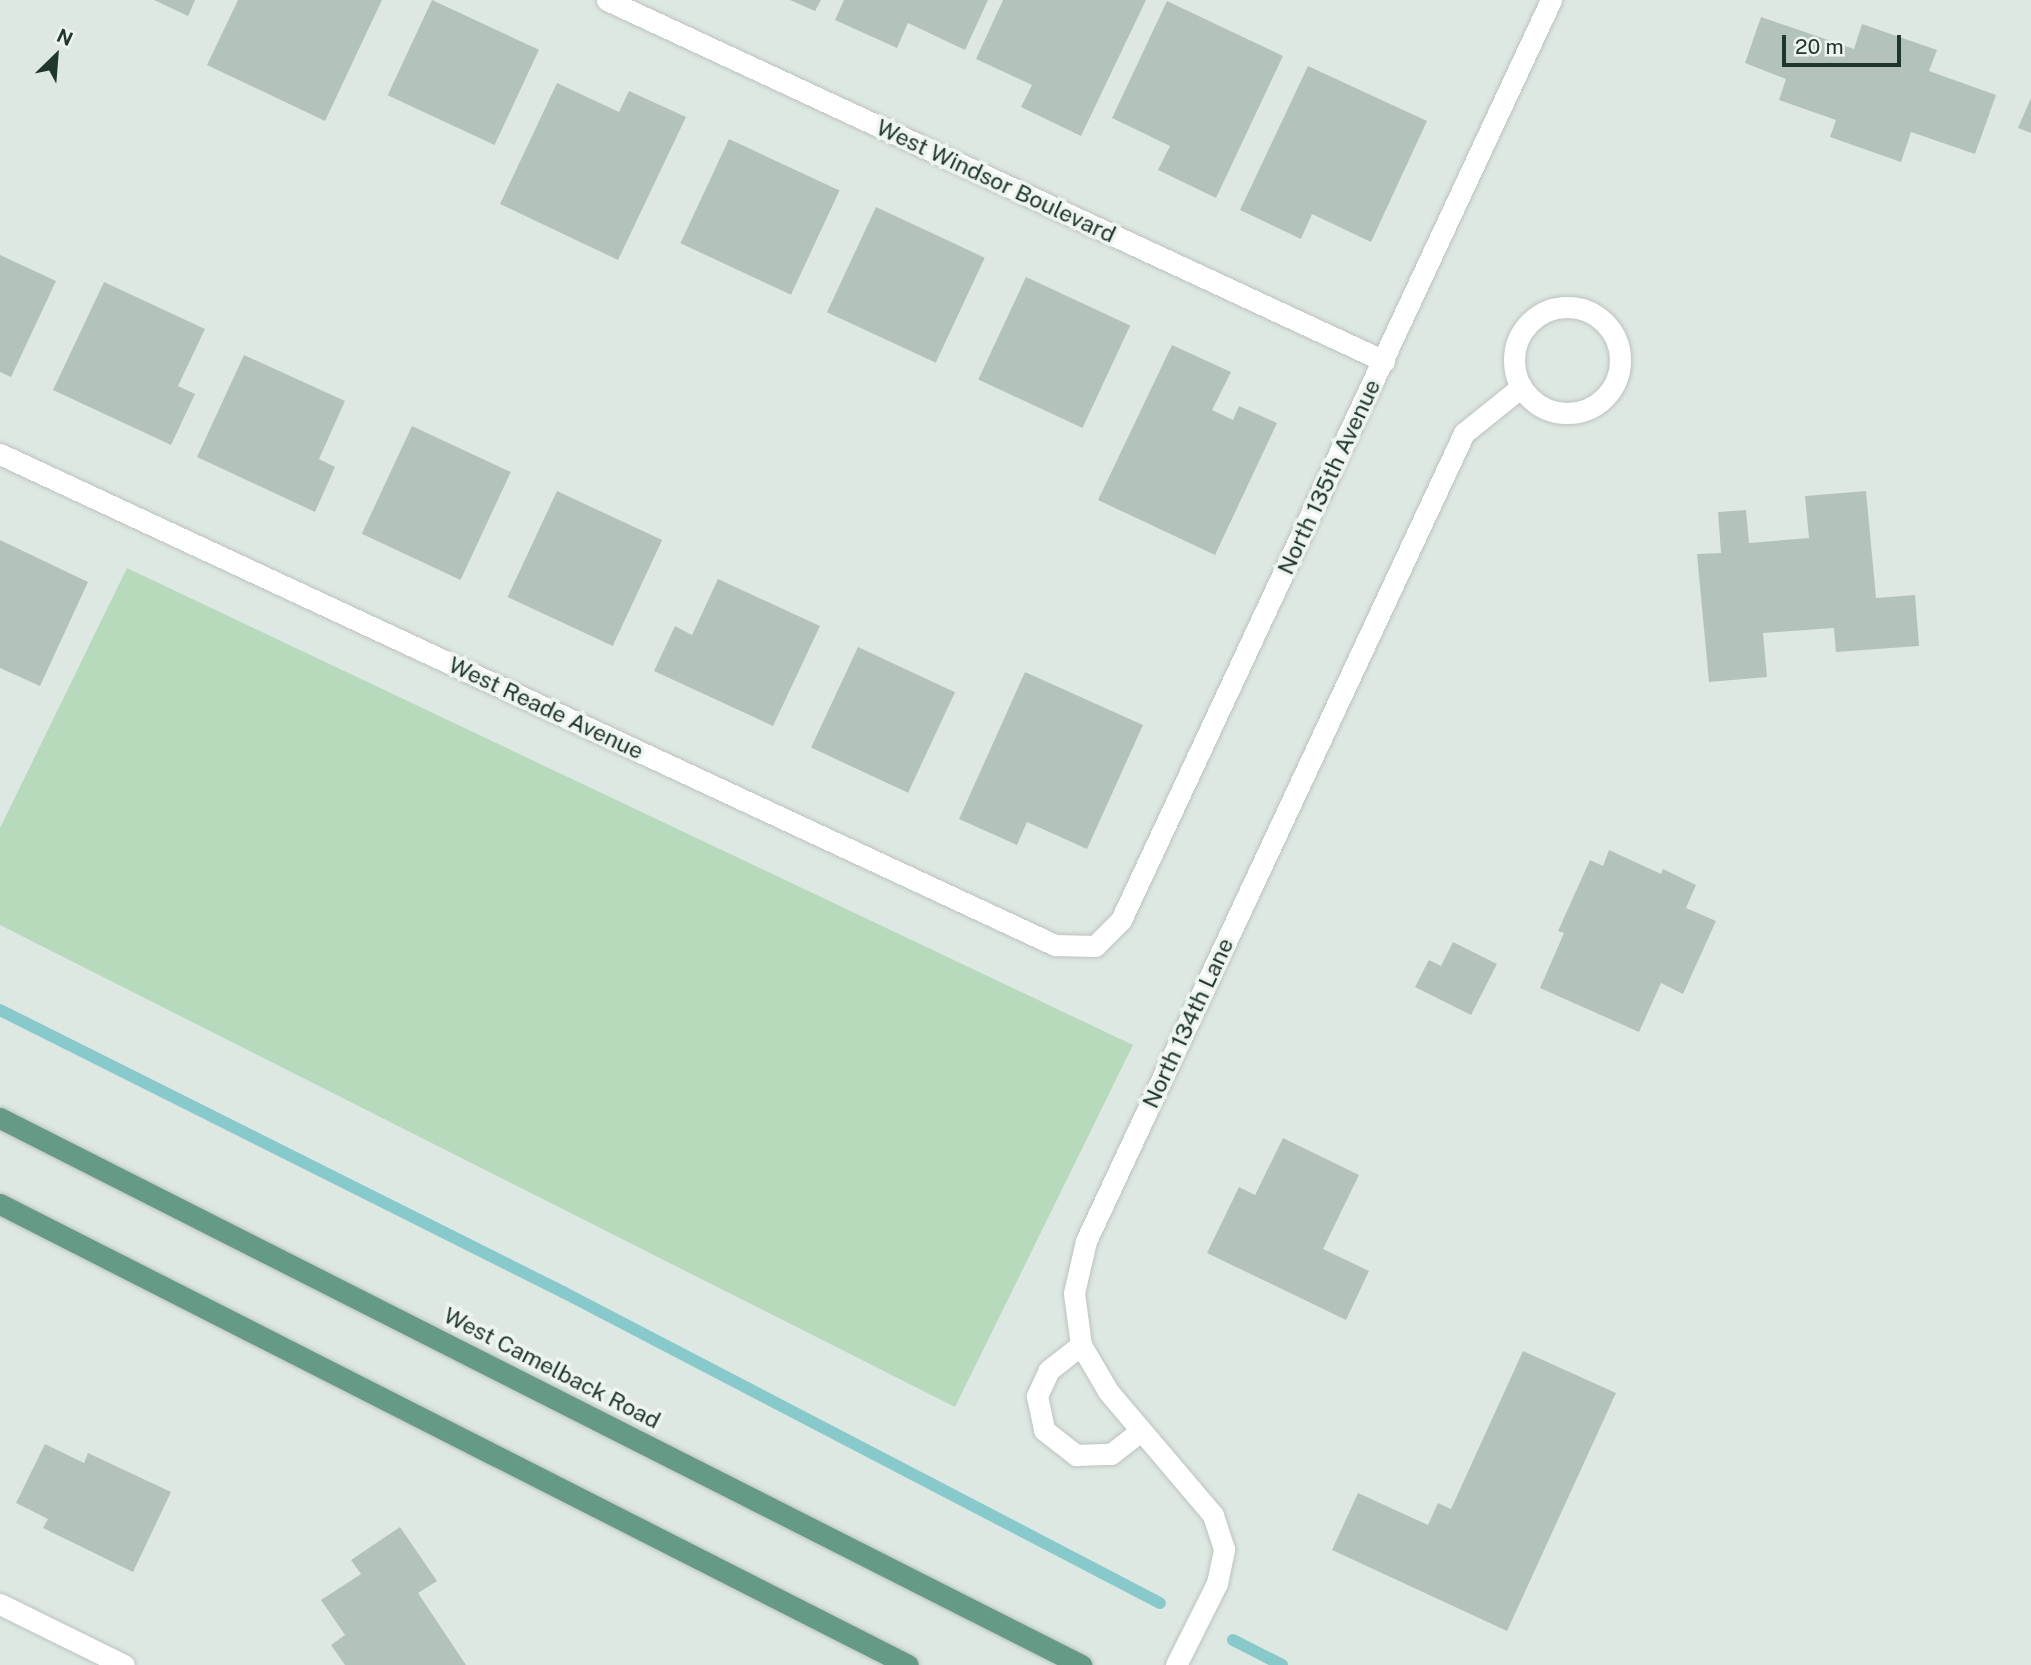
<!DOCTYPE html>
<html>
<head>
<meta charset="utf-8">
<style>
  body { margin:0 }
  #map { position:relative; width:2031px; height:1665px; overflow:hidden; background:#dee8e2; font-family:"Public Sans",sans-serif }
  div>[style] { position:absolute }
  .green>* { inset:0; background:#b7d9bc }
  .stream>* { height:12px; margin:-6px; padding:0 6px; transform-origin:6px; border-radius:6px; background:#88c9cb }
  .building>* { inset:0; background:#b3c3bb; transform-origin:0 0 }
  .roads { filter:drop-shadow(0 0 2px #bcc3c0) drop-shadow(0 0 2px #bcc3c0) }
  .street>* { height:21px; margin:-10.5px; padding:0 10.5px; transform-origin:10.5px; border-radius:10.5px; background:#fff }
  .street>.ring { margin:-10.5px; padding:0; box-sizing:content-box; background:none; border:21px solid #fff; border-radius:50% }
  .primary>* { height:21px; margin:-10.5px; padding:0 10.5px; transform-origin:10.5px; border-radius:10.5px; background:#659b86 }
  span { translate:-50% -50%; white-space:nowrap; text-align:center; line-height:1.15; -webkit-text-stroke:7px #eef5f0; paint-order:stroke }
  .street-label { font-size:23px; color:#20372e }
  .north { position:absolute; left:21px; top:21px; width:70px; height:70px; -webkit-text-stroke:5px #eef5f0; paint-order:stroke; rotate:25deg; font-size:19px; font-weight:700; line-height:28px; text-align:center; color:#20372e }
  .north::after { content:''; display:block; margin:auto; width:24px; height:32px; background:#20372e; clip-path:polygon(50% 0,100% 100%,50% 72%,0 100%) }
  .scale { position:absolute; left:1782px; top:35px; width:119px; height:32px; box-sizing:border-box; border:4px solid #20372e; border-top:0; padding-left:9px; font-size:21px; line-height:24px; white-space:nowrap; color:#20372e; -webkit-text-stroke:5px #eef5f0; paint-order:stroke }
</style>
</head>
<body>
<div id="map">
  <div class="green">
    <div style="clip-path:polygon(127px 568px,1133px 1045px,955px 1407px,0 925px,0 828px)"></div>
  </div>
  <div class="stream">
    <div style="left:0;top:1010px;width:630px;rotate:26.61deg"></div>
    <div style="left:563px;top:1292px;width:673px;rotate:27.52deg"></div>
    <div style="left:1233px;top:1640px;width:55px;rotate:27deg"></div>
  </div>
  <div class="building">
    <div style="clip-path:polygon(154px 0,195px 0,188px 16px)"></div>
    <div style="clip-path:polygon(238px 0,382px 0,325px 121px,207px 65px)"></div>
    <div style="left:432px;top:0;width:118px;height:105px;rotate:25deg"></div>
    <div style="clip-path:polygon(790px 0,821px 0,815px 11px)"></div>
    <div style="clip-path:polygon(844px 0,988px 0,965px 50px,908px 23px,897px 48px,835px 20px)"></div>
    <div style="clip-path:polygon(1003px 0,1146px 0,1081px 136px,1021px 107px,1032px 85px,976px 59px)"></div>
    <div style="clip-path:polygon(1167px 1px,1283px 56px,1216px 198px,1158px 170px,1170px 146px,1112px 118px)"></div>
    <div style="clip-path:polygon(1761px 17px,1854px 49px,1862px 24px,1937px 50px,1929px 71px,1996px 95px,1975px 154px,1911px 132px,1901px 162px,1830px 137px,1836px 120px,1779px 100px,1786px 79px,1745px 63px)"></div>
    <div style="clip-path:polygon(1308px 66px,1427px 121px,1371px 242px,1312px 214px,1301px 239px,1240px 210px)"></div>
    <div style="clip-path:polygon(557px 83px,619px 112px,629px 91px,686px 117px,618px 260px,500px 204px)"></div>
    <div style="clip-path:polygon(2031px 98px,2031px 133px,2018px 128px)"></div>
    <div style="left:729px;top:139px;width:122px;height:115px;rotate:25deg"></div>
    <div style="left:876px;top:207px;width:120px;height:116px;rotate:25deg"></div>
    <div style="clip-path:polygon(0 255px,56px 281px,11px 377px,0 372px)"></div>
    <div style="left:1026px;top:277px;width:115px;height:113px;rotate:25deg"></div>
    <div style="clip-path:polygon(104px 282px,205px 329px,178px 386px,195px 394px,171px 445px,53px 390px)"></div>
    <div style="clip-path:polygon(1172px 345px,1231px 372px,1212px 410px,1233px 420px,1239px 406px,1277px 423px,1215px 555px,1098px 500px)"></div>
    <div style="clip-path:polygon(244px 355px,345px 401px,319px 459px,335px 467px,315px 512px,197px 457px)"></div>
    <div style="left:412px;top:426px;width:109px;height:119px;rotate:25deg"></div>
    <div style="left:557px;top:491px;width:116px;height:117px;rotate:25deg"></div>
    <div style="clip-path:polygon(1866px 491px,1876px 598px,1915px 595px,1919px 646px,1836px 652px,1834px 628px,1763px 633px,1767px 677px,1709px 682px,1697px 554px,1721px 553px,1718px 512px,1746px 510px,1749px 543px,1809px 538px,1805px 496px)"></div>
    <div style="clip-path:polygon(0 540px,88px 582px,40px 686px,0 668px)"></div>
    <div style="clip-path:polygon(718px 579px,820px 626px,773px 726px,654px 671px,675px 626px,692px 635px)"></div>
    <div style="left:858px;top:647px;width:107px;height:111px;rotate:25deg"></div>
    <div style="clip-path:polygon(1025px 672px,1143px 725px,1087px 849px,1027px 822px,1017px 845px,959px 819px)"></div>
    <div style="clip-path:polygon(1609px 850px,1661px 874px,1663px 869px,1696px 885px,1686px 908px,1716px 921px,1683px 994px,1661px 983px,1639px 1032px,1540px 988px,1564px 933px,1558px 931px,1590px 860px,1603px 866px)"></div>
    <div style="clip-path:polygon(1453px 942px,1497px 964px,1471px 1015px,1415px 987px,1429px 960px,1441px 966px)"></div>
    <div style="clip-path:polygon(1283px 1138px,1359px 1175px,1323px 1249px,1369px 1271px,1346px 1320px,1207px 1253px,1239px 1187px,1255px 1195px)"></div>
    <div style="clip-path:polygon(1523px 1351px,1616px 1393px,1507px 1631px,1332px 1550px,1358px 1493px,1428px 1525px,1438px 1503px,1451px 1509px)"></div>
    <div style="clip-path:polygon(45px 1444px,84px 1463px,88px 1453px,171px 1492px,133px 1572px,43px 1528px,48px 1519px,16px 1503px)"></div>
    <div style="clip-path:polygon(400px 1527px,437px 1581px,418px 1593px,466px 1665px,345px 1665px,331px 1645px,345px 1635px,321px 1600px,361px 1574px,351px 1560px)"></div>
  </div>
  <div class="roads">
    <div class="street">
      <div style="left:607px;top:0;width:857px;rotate:24.92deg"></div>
      <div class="ring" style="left:1514px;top:307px;width:85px;height:85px"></div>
      <div style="left:0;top:454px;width:1164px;rotate:24.96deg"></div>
      <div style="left:1055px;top:945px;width:40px;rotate:1.4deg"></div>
      <div style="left:1095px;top:946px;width:37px;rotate:-45deg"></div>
      <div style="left:1121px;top:920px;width:1016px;rotate:-64.95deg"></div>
      <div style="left:1081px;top:1345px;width:41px;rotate:142deg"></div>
      <div style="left:1049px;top:1370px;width:29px;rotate:115deg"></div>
      <div style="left:1037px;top:1396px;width:35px;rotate:78deg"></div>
      <div style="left:1044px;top:1430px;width:41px;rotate:38deg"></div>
      <div style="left:1076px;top:1455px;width:35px;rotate:-2deg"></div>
      <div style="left:1111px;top:1454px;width:37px;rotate:-38deg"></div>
      <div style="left:0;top:1604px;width:138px;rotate:26.2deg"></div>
      <div style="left:1176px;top:1665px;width:92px;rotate:-63.4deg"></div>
      <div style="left:1217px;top:1583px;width:35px;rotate:-78deg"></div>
      <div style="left:1224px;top:1549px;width:36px;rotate:-108deg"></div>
      <div style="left:1213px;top:1515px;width:162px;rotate:-130.3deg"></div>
      <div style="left:1108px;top:1391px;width:53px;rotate:-120.4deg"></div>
      <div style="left:1081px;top:1345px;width:52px;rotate:-97.7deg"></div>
      <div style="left:1074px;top:1293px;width:53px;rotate:-77deg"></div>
      <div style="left:1086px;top:1241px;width:892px;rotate:-64.93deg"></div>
      <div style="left:1464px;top:433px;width:72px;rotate:-38.8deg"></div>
    </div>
    <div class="primary">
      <div style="left:0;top:1118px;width:1212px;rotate:26.84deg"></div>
      <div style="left:0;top:1204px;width:1018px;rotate:26.92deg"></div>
    </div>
  </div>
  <div class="street-label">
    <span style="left:996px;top:181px;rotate:25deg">West Windsor Boulevard</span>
    <span style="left:1329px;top:477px;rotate:-65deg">North 135th Avenue</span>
    <span style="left:546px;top:708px;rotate:25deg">West Reade Avenue</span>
    <span style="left:1188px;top:1023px;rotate:-65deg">North 134th Lane</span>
    <span style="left:552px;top:1368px;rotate:27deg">West Camelback Road</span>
  </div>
  <div class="north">N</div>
  <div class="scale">20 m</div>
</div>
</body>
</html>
